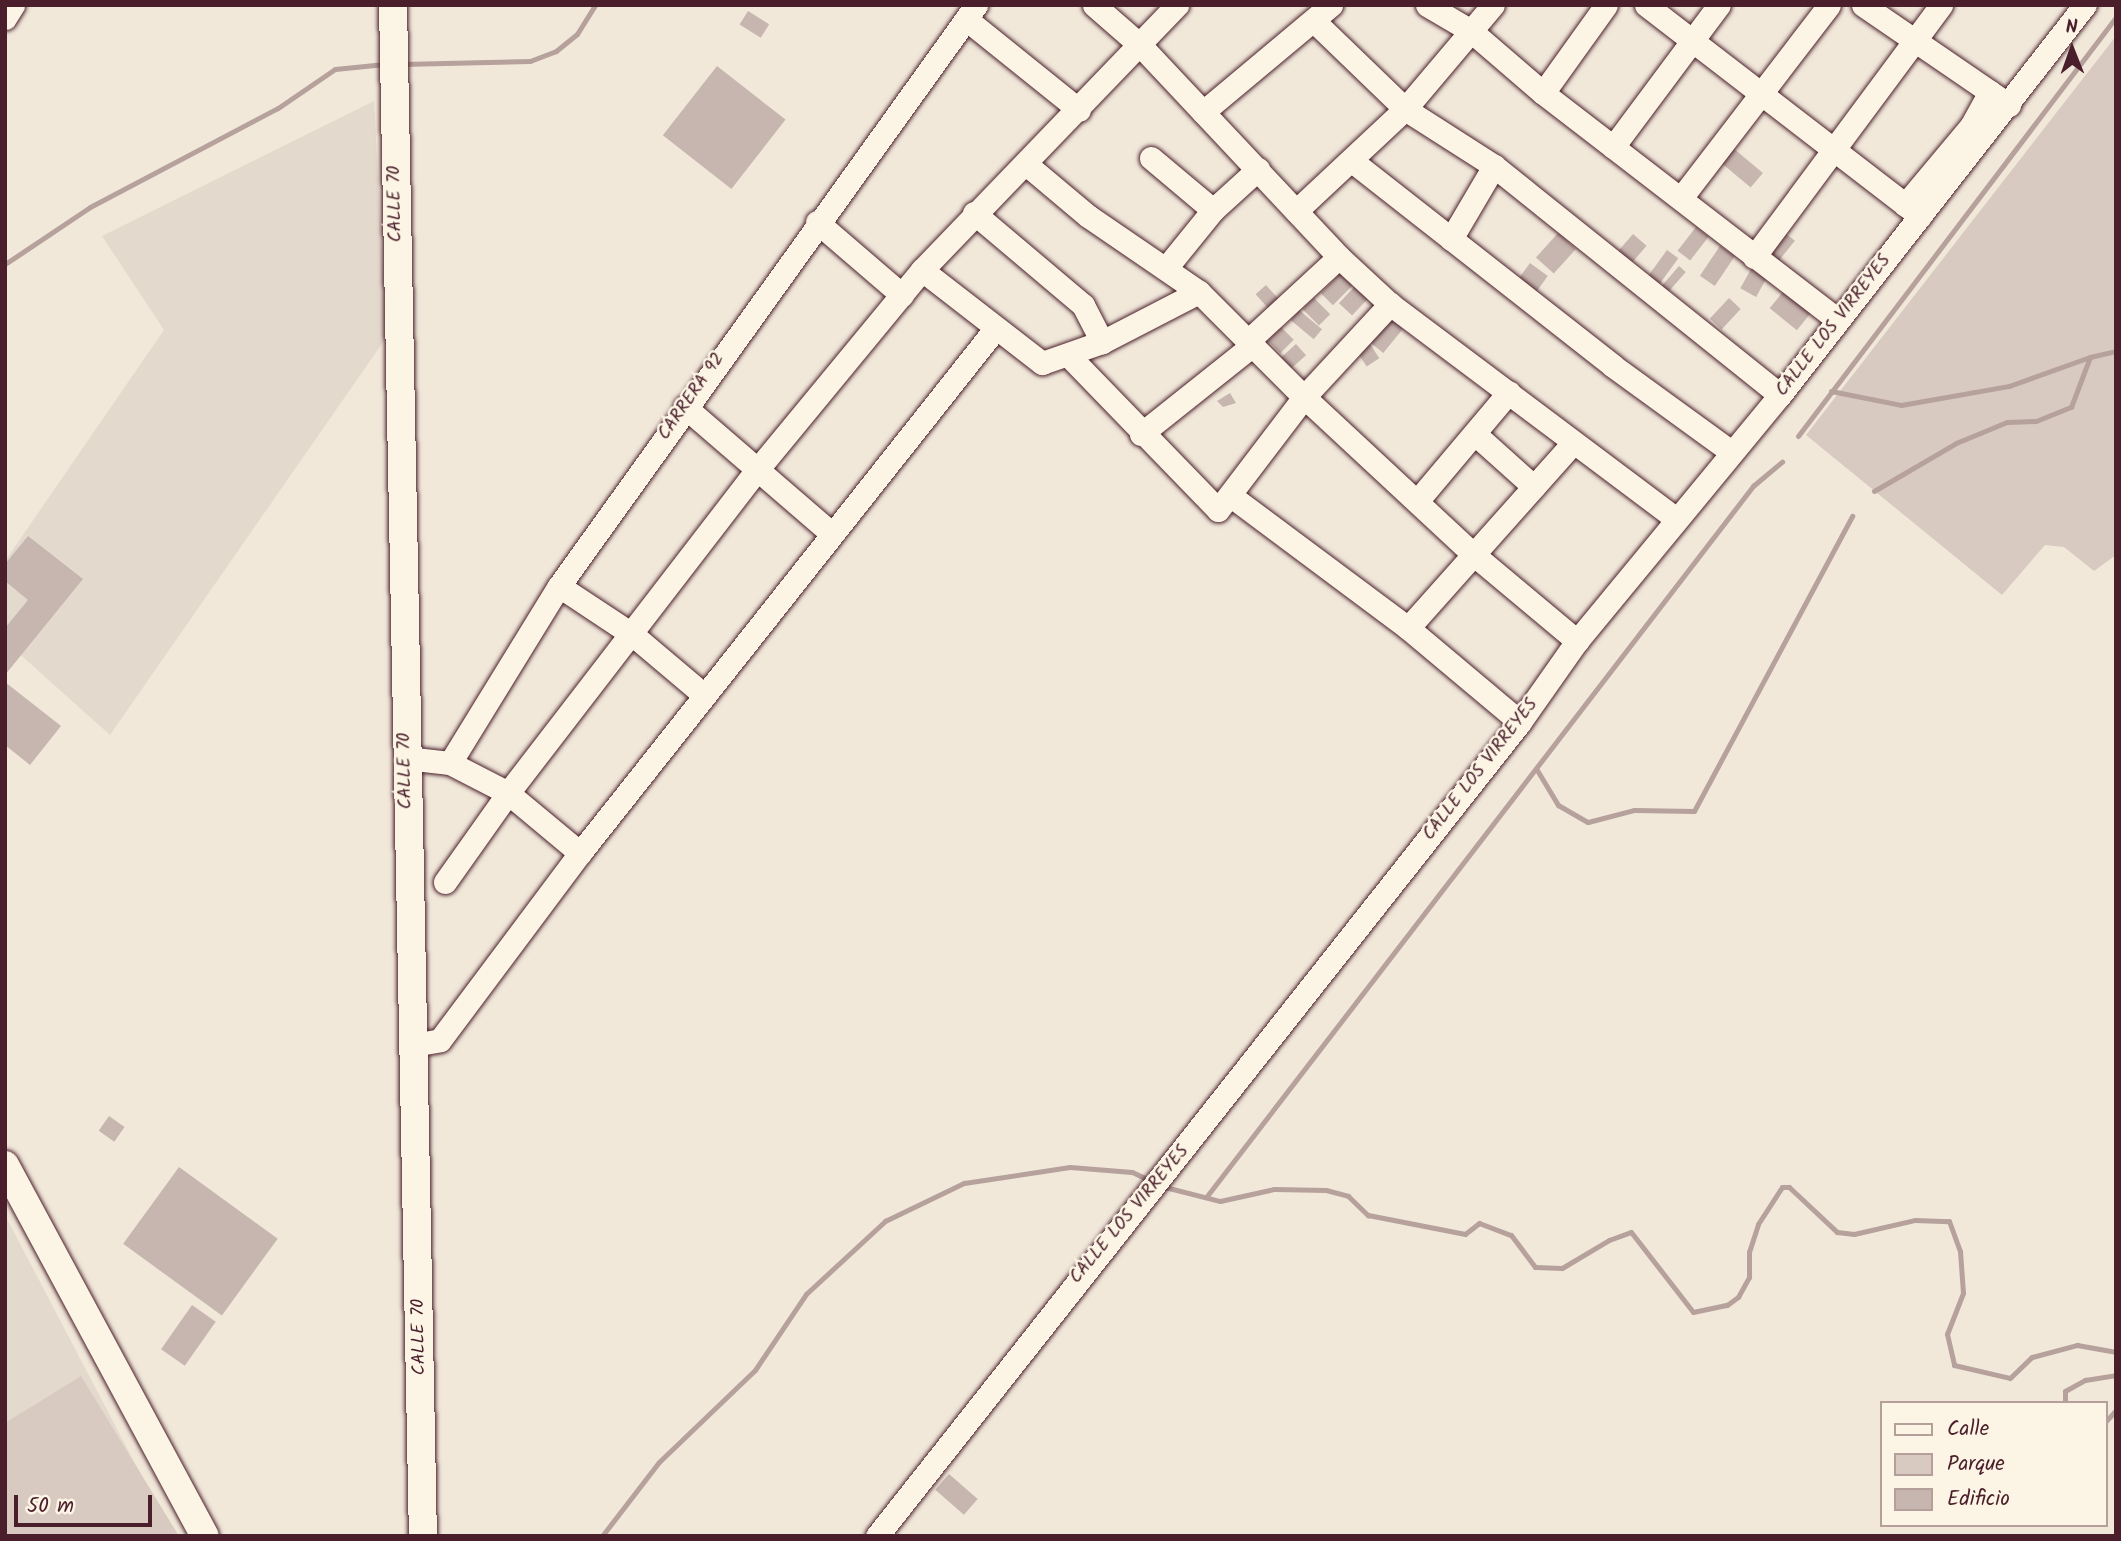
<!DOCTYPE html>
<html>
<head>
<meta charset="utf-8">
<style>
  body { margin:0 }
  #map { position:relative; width:2121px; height:1541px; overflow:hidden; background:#f1e8da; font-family:Kalam,sans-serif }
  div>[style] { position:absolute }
  .built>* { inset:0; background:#e4d9cd }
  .green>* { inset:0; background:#d8cac0 }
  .stream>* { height:5px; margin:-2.5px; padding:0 2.5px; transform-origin:2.5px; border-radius:2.5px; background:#b6a19c }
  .building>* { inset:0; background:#c7b6af; transform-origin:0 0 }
  .roads { filter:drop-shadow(0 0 2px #4a1f2b) drop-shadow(0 0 2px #4a1f2b) }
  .minor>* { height:23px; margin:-11.5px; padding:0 11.5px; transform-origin:11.5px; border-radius:11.5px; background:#fcf5e5 }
  .tertiary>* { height:28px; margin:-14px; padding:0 14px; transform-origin:14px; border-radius:14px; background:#fcf5e5 }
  span { translate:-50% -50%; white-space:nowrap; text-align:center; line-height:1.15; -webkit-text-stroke:5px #fcf5e5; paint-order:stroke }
  .street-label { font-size:18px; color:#4a1f2b }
  .frame { position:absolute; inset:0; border:7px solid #4a1f2b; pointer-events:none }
  .legend { position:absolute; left:1880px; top:1401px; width:228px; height:126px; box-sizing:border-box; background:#fcf5e5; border:2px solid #b59f9b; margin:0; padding:9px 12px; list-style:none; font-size:21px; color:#4a1f2b }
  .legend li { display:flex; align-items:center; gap:14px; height:35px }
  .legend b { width:35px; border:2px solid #b59f9b }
  .north { position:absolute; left:2037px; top:14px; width:70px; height:70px; -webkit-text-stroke:5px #fcf5e5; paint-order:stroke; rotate:359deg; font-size:19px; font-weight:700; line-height:28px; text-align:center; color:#4a1f2b }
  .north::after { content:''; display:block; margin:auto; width:24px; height:32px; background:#4a1f2b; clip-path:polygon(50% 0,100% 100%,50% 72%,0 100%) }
  .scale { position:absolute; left:14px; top:1495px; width:138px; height:32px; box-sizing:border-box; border:4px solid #4a1f2b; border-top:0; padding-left:9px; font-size:21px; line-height:24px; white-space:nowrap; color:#4a1f2b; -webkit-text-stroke:5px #fcf5e5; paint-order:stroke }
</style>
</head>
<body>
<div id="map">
  <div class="built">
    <div style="clip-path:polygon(374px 101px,386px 338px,110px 735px,5px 641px,5px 561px,164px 330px,102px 236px)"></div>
    <div style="clip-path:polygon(5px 1215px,173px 1536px,5px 1536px)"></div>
  </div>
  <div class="green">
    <div style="clip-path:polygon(2116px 36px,2116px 555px,2094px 571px,2064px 547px,2045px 545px,2002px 595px,1806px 435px)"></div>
    <div style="clip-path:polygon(81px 1376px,179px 1536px,5px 1536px,5px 1423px)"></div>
  </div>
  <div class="stream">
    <div style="left:402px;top:64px;width:128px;rotate:-1.3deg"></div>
    <div style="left:530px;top:61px;width:28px;rotate:-21deg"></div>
    <div style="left:556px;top:51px;width:27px;rotate:-39deg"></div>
    <div style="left:577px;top:34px;width:34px;rotate:-58deg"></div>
    <div style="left:5px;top:264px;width:102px;rotate:-33.8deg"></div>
    <div style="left:90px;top:207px;width:212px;rotate:-27.8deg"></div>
    <div style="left:278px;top:108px;width:69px;rotate:-34.4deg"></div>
    <div style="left:335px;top:69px;width:50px;rotate:-5.7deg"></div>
    <div style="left:1831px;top:391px;width:71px;rotate:11.3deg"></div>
    <div style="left:1901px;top:405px;width:110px;rotate:-10deg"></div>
    <div style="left:2009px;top:386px;width:86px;rotate:-19.7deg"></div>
    <div style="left:1798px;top:436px;width:526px;rotate:-52.8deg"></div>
    <div style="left:1874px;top:491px;width:95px;rotate:-30.3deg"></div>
    <div style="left:1956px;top:443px;width:55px;rotate:-22.4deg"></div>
    <div style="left:2007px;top:422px;width:29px;rotate:-2deg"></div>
    <div style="left:2036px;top:421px;width:38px;rotate:-22deg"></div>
    <div style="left:2071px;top:407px;width:53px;rotate:-69.2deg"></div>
    <div style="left:2090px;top:357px;width:27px;rotate:-13deg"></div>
    <div style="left:1537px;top:770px;width:41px;rotate:59deg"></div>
    <div style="left:1558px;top:805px;width:34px;rotate:30deg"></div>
    <div style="left:1588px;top:822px;width:48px;rotate:-14.6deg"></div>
    <div style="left:1634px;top:810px;width:60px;rotate:1deg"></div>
    <div style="left:1694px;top:811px;width:335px;rotate:-61.8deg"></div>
    <div style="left:1161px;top:1186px;width:61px;rotate:14.3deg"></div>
    <div style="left:1220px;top:1201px;width:55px;rotate:-12.5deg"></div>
    <div style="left:1274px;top:1189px;width:52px;rotate:1.1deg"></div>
    <div style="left:1326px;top:1190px;width:23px;rotate:15deg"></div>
    <div style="left:1348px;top:1196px;width:28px;rotate:44deg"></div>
    <div style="left:1368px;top:1215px;width:99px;rotate:11.1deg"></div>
    <div style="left:1465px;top:1234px;width:18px;rotate:-38deg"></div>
    <div style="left:1479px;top:1223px;width:34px;rotate:21deg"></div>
    <div style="left:1511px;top:1235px;width:40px;rotate:53deg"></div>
    <div style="left:1535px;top:1267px;width:27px;rotate:2deg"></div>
    <div style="left:1562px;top:1268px;width:55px;rotate:-30.8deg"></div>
    <div style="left:1609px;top:1240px;width:23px;rotate:-20deg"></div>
    <div style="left:1631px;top:1232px;width:101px;rotate:52.2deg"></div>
    <div style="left:1693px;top:1312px;width:35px;rotate:-12deg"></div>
    <div style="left:1727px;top:1305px;width:14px;rotate:-36deg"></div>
    <div style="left:1738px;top:1297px;width:23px;rotate:-61deg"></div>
    <div style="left:1749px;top:1277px;width:25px;rotate:-90deg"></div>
    <div style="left:1749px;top:1252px;width:29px;rotate:-72deg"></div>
    <div style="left:1758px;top:1224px;width:44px;rotate:-57deg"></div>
    <div style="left:1782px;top:1187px;width:7px"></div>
    <div style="left:1789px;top:1187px;width:66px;rotate:43.2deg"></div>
    <div style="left:1837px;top:1232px;width:17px;rotate:7deg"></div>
    <div style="left:1854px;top:1234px;width:63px;rotate:-12.9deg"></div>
    <div style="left:1915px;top:1220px;width:34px;rotate:2deg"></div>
    <div style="left:1949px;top:1221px;width:32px;rotate:70deg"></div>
    <div style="left:1960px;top:1251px;width:42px;rotate:85.9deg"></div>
    <div style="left:1963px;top:1293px;width:44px;rotate:111.3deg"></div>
    <div style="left:1947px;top:1334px;width:32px;rotate:77deg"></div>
    <div style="left:1954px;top:1365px;width:57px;rotate:13.1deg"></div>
    <div style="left:2010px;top:1378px;width:30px;rotate:-44deg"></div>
    <div style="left:2032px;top:1357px;width:47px;rotate:-14.9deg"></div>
    <div style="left:2077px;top:1345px;width:40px;rotate:10deg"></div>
    <div style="left:1207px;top:1196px;width:896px;rotate:-52.44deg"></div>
    <div style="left:1753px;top:486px;width:38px;rotate:-40deg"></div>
    <div style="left:2065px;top:1403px;width:12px;rotate:-90deg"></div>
    <div style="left:2065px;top:1391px;width:23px;rotate:-29deg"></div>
    <div style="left:2085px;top:1380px;width:31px;rotate:-9deg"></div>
    <div style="left:2105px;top:1422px;width:16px;rotate:-47deg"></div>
    <div style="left:602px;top:1536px;width:93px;rotate:-52.4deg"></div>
    <div style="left:659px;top:1462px;width:133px;rotate:-43.8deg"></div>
    <div style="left:755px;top:1370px;width:92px;rotate:-56.1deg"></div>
    <div style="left:806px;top:1294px;width:108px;rotate:-42.7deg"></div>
    <div style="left:885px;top:1221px;width:88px;rotate:-25.7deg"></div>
    <div style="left:964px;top:1183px;width:107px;rotate:-8.6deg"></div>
    <div style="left:1070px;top:1167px;width:62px;rotate:4.6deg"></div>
    <div style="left:1132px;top:1172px;width:19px;rotate:25deg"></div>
  </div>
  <div class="building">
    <div style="left:748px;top:11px;width:25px;height:16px;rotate:32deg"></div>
    <div style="left:717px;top:66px;width:87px;height:88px;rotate:38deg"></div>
    <div style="left:1733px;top:148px;width:39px;height:19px;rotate:40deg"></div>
    <div style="left:1696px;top:227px;width:16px;height:30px;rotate:38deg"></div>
    <div style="left:1784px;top:232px;width:14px;height:28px;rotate:39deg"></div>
    <div style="left:1558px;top:233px;width:24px;height:33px;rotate:42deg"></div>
    <div style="left:1633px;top:234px;width:18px;height:28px;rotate:41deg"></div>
    <div style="left:1720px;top:246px;width:18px;height:36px;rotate:34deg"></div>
    <div style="left:1667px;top:250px;width:14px;height:32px;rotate:36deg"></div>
    <div style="left:1530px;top:263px;width:22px;height:26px;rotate:36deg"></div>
    <div style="left:1679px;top:266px;width:9px;height:30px;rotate:41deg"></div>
    <div style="left:1751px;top:269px;width:18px;height:22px;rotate:29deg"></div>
    <div style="left:1342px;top:272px;width:17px;height:30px;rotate:45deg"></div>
    <div style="left:1266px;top:285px;width:24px;height:14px;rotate:48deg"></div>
    <div style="left:1356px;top:285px;width:18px;height:25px;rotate:43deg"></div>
    <div style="left:1786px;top:288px;width:35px;height:26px;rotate:39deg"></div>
    <div style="left:1314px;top:298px;width:23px;height:16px;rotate:45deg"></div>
    <div style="left:1729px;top:298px;width:16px;height:28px;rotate:43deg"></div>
    <div style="left:1299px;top:310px;width:30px;height:13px;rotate:40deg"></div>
    <div style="left:1388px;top:317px;width:19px;height:31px;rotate:39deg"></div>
    <div style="left:1281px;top:327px;width:18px;height:19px;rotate:45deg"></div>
    <div style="left:1296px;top:344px;width:15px;height:20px;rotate:48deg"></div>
    <div style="left:1370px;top:344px;width:17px;height:15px;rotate:57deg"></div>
    <div style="clip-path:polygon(1230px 393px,1236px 403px,1223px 407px,1217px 401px)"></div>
    <div style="clip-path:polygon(28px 536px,83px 579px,5px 675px,5px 628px,28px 600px,5px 581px,5px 564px)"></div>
    <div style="clip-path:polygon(5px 682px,61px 726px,30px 765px,5px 745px)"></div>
    <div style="left:109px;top:1116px;width:19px;height:18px;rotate:35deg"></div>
    <div style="left:179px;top:1167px;width:122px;height:95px;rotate:36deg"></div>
    <div style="left:192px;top:1305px;width:29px;height:54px;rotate:35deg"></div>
    <div style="left:949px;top:1474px;width:38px;height:21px;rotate:41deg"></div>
  </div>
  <div class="roads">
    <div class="minor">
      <div style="left:1094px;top:5px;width:62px;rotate:41.1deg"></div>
      <div style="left:1141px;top:46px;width:289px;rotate:46.8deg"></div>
      <div style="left:1339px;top:257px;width:69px;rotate:42.7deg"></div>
      <div style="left:1390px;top:304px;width:356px;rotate:36.9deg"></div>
      <div style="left:1427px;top:5px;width:51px;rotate:30.6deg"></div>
      <div style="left:1471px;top:31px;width:95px;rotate:40.7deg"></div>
      <div style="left:1543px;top:93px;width:372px;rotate:37.6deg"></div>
      <div style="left:1646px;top:5px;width:346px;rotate:37.6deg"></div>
      <div style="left:1863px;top:5px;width:177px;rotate:34.4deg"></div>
      <div style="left:5px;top:18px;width:15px;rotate:-58deg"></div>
      <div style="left:966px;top:19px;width:145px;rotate:38.8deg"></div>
      <div style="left:1315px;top:22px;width:125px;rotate:44deg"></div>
      <div style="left:1405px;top:109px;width:106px;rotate:32.6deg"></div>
      <div style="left:1494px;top:166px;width:366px;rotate:38.7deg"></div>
      <div style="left:1543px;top:93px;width:108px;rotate:-54.4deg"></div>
      <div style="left:1203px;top:112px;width:167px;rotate:-39.9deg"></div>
      <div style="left:1613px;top:147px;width:177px;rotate:-53.3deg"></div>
      <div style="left:1151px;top:158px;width:81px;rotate:40deg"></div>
      <div style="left:1352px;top:161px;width:332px;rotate:38.1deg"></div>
      <div style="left:1613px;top:366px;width:145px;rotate:36deg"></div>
      <div style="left:1026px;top:164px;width:81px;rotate:40deg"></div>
      <div style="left:1088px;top:216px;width:135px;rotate:34.4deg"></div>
      <div style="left:1199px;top:292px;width:148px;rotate:45deg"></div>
      <div style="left:1304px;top:397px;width:231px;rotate:42.9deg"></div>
      <div style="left:1473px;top:554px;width:136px;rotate:39.9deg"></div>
      <div style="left:1681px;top:198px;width:243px;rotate:-52.5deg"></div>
      <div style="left:1905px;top:205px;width:103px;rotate:-50.1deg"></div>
      <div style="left:1971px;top:126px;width:39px;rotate:-61deg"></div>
      <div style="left:1296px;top:211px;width:149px;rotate:-43.1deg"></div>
      <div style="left:1405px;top:109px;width:136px;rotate:-49.8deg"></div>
      <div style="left:974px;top:213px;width:143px;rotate:40.2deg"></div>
      <div style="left:1083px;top:305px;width:42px;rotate:62.8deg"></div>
      <div style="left:817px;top:222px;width:112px;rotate:40.7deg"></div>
      <div style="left:1451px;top:239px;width:85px;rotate:-59.5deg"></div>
      <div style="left:1754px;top:257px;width:314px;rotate:-53.4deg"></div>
      <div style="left:1166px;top:268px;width:75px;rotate:-51deg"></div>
      <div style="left:1213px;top:210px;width:61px;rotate:-42.3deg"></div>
      <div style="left:922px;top:270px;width:152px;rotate:37.8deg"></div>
      <div style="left:1042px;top:363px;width:64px;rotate:-19.3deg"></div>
      <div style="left:1102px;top:342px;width:109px;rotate:-27.3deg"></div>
      <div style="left:1249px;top:340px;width:122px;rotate:-42.7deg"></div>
      <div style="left:1069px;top:356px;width:214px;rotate:45.9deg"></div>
      <div style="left:1218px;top:510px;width:142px;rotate:-52.7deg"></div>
      <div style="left:1304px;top:397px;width:127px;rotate:-47.2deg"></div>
      <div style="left:685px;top:407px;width:194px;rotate:40.8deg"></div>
      <div style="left:1141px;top:434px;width:144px;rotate:-38.5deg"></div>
      <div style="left:1475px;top:434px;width:79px;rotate:41.9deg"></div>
      <div style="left:1231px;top:496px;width:221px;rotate:36.7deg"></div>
      <div style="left:1408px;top:628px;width:146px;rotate:40deg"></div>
      <div style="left:1418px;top:500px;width:141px;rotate:-49.9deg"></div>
      <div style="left:559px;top:586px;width:89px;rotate:33.5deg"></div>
      <div style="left:633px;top:635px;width:93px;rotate:40.2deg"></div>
      <div style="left:1408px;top:628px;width:248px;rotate:-48.3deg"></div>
      <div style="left:406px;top:758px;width:44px;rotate:6.5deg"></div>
      <div style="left:450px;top:763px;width:65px;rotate:27.3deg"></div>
      <div style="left:508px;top:793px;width:94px;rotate:39.8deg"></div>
      <div style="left:450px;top:763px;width:208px;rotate:-58.4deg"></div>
      <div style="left:559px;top:586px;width:715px;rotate:-54.33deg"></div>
      <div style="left:445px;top:882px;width:109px;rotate:-54.7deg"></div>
      <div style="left:508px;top:793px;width:408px;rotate:-52.4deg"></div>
      <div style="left:757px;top:470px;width:259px;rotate:-50.5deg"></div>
      <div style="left:922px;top:270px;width:368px;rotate:-46.1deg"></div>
      <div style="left:413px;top:1045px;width:27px;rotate:-10deg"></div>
      <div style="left:440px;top:1040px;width:234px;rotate:-53.2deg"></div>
      <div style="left:580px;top:853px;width:668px;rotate:-51.62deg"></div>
      <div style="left:877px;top:1536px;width:1037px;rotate:-51.69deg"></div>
      <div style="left:1520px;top:722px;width:99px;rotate:-54.9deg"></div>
      <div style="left:1577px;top:641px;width:319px;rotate:-50.5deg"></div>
      <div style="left:1780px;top:395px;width:495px;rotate:-52deg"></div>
    </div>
    <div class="tertiary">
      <div style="left:393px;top:5px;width:1531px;rotate:88.88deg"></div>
      <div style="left:5px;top:1165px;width:421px;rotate:61.7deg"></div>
    </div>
  </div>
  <div class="street-label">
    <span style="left:396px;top:204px;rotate:-91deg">CALLE 70</span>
    <span style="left:1834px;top:326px;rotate:-52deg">CALLE LOS VIRREYES</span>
    <span style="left:692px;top:397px;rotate:-55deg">CARRERA 92</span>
    <span style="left:1481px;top:770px;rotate:-52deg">CALLE LOS VIRREYES</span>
    <span style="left:406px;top:771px;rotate:-91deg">CALLE 70</span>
    <span style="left:1130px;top:1215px;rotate:-50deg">CALLE LOS VIRREYES</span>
    <span style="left:420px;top:1337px;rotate:-91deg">CALLE 70</span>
  </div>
  <div class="frame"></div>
  <ul class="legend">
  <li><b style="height:9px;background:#fcf5e5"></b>Calle</li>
  <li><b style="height:19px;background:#d8cac0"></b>Parque</li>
  <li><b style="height:19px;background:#c7b6af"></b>Edificio</li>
  </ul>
  <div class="north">N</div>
  <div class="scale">50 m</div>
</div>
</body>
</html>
